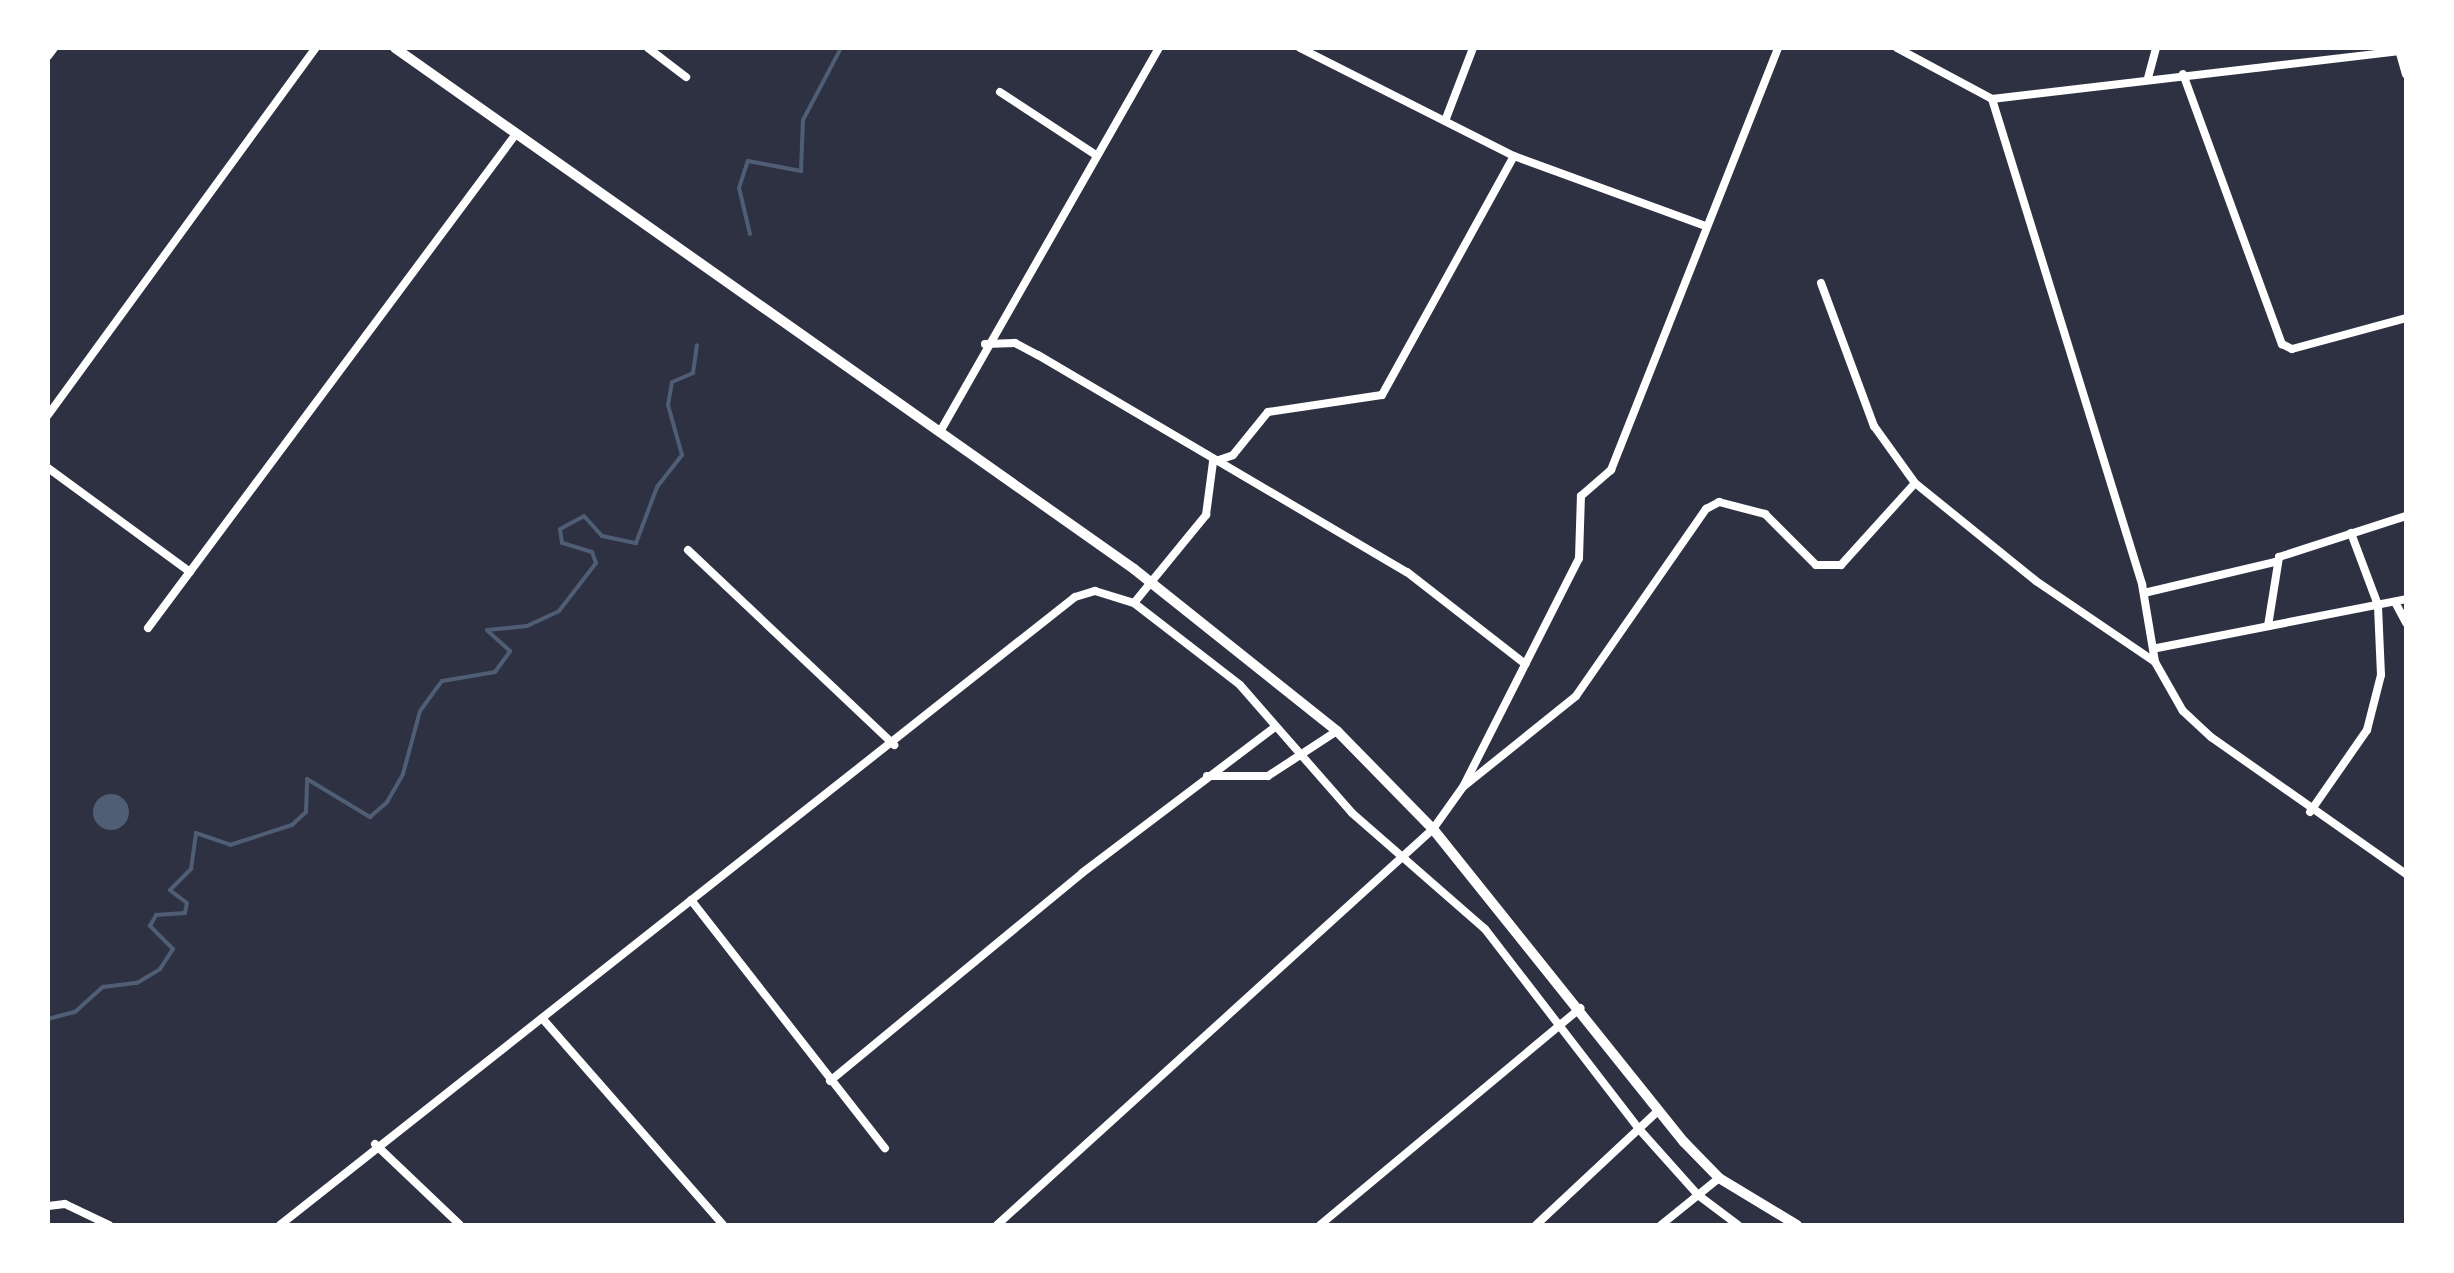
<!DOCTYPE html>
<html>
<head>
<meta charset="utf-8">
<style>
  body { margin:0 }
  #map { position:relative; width:2454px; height:1273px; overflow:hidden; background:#2d3142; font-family:"Roboto Condensed",sans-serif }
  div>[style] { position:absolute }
  .water>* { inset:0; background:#4f5d75 }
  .round { border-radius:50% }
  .stream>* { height:4px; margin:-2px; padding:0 2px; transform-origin:2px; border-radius:2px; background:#4f5d75 }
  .minor>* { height:8px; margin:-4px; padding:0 4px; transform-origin:4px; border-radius:4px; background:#fff }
  .tertiary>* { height:10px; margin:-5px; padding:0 5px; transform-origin:5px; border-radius:5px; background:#fff }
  span { translate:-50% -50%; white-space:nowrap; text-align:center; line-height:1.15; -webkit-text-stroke:8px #fff; paint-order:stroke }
  .frame { position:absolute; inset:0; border:50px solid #fff; pointer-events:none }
</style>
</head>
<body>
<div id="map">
  <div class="water">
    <div class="round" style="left:93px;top:794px;width:36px;height:36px"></div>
  </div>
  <div class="stream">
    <div style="left:750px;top:234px;width:47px;rotate:-103.4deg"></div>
    <div style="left:739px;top:188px;width:28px;rotate:-72deg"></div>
    <div style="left:748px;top:161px;width:54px;rotate:10.7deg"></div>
    <div style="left:801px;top:171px;width:51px;rotate:-87.8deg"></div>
    <div style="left:803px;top:120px;width:81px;rotate:-62.2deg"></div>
    <div style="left:48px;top:1019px;width:28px;rotate:-15deg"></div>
    <div style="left:75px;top:1012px;width:38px;rotate:-42deg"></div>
    <div style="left:103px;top:987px;width:34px;rotate:-7deg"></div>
    <div style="left:137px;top:983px;width:27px;rotate:-31deg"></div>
    <div style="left:160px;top:969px;width:24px;rotate:-57deg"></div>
    <div style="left:173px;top:949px;width:33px;rotate:-135deg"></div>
    <div style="left:150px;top:926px;width:13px;rotate:-61deg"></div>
    <div style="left:156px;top:915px;width:29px;rotate:-4deg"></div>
    <div style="left:185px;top:913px;width:10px;rotate:-79deg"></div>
    <div style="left:187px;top:903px;width:21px;rotate:-143deg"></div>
    <div style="left:170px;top:890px;width:30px;rotate:-45deg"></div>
    <div style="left:191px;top:869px;width:36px;rotate:-82deg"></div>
    <div style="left:196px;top:833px;width:36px;rotate:19deg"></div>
    <div style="left:230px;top:845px;width:65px;rotate:-17.9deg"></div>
    <div style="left:292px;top:825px;width:19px;rotate:-43deg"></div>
    <div style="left:306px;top:812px;width:33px;rotate:-88deg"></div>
    <div style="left:307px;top:779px;width:74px;rotate:31.1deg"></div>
    <div style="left:370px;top:817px;width:23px;rotate:-41deg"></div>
    <div style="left:387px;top:802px;width:32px;rotate:-60deg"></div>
    <div style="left:403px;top:774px;width:65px;rotate:-74.9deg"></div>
    <div style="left:420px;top:711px;width:37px;rotate:-54deg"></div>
    <div style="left:442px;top:681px;width:54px;rotate:-9.6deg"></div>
    <div style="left:495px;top:672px;width:26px;rotate:-54deg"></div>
    <div style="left:510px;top:651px;width:31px;rotate:-138deg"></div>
    <div style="left:487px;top:630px;width:40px;rotate:-5.7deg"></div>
    <div style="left:527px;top:626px;width:35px;rotate:-25deg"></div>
    <div style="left:559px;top:611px;width:61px;rotate:-52.4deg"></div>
    <div style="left:596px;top:563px;width:12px;rotate:-110deg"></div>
    <div style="left:592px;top:552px;width:31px;rotate:-163deg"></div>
    <div style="left:562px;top:543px;width:14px;rotate:-98deg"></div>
    <div style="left:560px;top:529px;width:27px;rotate:-28deg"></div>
    <div style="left:584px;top:516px;width:27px;rotate:48deg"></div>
    <div style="left:602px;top:536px;width:35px;rotate:12deg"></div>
    <div style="left:636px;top:543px;width:60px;rotate:-69.4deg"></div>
    <div style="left:657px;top:487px;width:41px;rotate:-52deg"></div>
    <div style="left:682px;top:455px;width:52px;rotate:-105.6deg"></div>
    <div style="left:668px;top:405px;width:23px;rotate:-80deg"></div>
    <div style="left:672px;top:382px;width:23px;rotate:-23deg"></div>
    <div style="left:693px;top:373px;width:28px;rotate:-82deg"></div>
  </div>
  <div class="minor">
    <div style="left:648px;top:48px;width:48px;rotate:37.3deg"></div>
    <div style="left:1300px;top:48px;width:240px;rotate:26.8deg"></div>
    <div style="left:1897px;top:48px;width:108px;rotate:28.2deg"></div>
    <div style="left:2399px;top:50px;width:25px;rotate:74deg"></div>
    <div style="left:48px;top:56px;width:10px;rotate:-53deg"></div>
    <div style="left:2183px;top:74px;width:288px;rotate:69.9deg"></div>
    <div style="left:2282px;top:344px;width:11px;rotate:27deg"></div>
    <div style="left:2292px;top:349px;width:118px;rotate:-15.2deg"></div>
    <div style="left:2148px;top:78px;width:31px;rotate:-75deg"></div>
    <div style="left:1000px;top:92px;width:115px;rotate:33.3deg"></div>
    <div style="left:1992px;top:99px;width:508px;rotate:72.81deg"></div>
    <div style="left:2142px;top:584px;width:79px;rotate:80.5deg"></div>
    <div style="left:1992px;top:99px;width:417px;rotate:-6.7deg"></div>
    <div style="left:1445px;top:121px;width:78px;rotate:-69deg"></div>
    <div style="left:1821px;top:283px;width:153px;rotate:69.7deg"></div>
    <div style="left:1874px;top:426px;width:70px;rotate:54.3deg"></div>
    <div style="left:985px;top:344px;width:30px;rotate:-2deg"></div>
    <div style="left:1015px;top:343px;width:26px;rotate:28deg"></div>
    <div style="left:1038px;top:355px;width:428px;rotate:30.5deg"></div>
    <div style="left:1407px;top:572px;width:150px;rotate:37.9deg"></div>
    <div style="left:48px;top:415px;width:454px;rotate:-53.9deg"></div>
    <div style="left:941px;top:430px;width:440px;rotate:-60.3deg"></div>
    <div style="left:48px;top:468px;width:176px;rotate:36.2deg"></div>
    <div style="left:688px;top:550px;width:284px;rotate:43.4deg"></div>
    <div style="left:2144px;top:593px;width:135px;rotate:-13.3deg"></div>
    <div style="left:2395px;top:602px;width:24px;rotate:62deg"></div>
    <div style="left:1134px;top:603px;width:134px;rotate:37.7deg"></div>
    <div style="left:1240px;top:685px;width:170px;rotate:48.8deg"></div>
    <div style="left:1352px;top:813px;width:176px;rotate:41.1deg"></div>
    <div style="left:1485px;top:929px;width:252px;rotate:52.4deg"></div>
    <div style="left:1639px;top:1129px;width:89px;rotate:48.2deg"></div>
    <div style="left:1698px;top:1195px;width:50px;rotate:36.9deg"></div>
    <div style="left:2268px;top:626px;width:70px;rotate:-80.9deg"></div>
    <div style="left:2279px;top:557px;width:133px;rotate:-17.9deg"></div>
    <div style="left:148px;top:628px;width:616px;rotate:-53.32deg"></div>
    <div style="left:2157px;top:648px;width:254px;rotate:-11.1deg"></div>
    <div style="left:1207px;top:776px;width:61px"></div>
    <div style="left:1268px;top:776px;width:82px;rotate:-33.1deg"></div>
    <div style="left:1464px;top:785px;width:254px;rotate:-63.1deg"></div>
    <div style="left:1579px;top:558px;width:62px;rotate:-88.2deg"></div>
    <div style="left:1581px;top:496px;width:40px;rotate:-41deg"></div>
    <div style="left:1611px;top:470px;width:454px;rotate:-68.4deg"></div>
    <div style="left:2310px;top:812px;width:100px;rotate:-55.2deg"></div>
    <div style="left:2367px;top:730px;width:57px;rotate:-75.7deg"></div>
    <div style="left:2381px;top:675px;width:70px;rotate:-92.5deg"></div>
    <div style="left:2378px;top:605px;width:77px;rotate:-110.6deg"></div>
    <div style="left:691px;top:900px;width:315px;rotate:52deg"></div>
    <div style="left:542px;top:1018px;width:275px;rotate:48.8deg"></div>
    <div style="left:830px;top:1081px;width:327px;rotate:-39.5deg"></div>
    <div style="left:1082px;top:873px;width:242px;rotate:-37.1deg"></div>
    <div style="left:375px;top:1144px;width:117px;rotate:43.6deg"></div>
    <div style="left:48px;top:1206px;width:17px;rotate:-7deg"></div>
    <div style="left:65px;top:1204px;width:49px;rotate:25.5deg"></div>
    <div style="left:280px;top:1225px;width:1013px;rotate:-38.31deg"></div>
    <div style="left:1075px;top:597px;width:21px;rotate:-17deg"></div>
    <div style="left:1095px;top:591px;width:41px;rotate:17.1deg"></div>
    <div style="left:1134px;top:603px;width:114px;rotate:-50.7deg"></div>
    <div style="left:1206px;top:515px;width:53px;rotate:-82.5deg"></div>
    <div style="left:1213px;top:462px;width:21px;rotate:-19deg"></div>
    <div style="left:1233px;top:455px;width:55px;rotate:-50.9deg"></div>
    <div style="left:1268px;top:412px;width:115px;rotate:-8.5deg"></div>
    <div style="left:1382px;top:395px;width:273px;rotate:-61.1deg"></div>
    <div style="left:1514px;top:156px;width:201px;rotate:20.1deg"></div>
    <div style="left:997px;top:1225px;width:589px;rotate:-42.25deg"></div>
    <div style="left:1433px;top:829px;width:52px;rotate:-54.5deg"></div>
    <div style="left:1463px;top:787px;width:145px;rotate:-38.8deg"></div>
    <div style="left:1576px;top:696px;width:228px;rotate:-55.2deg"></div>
    <div style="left:1706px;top:509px;width:15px;rotate:-28deg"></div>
    <div style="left:1719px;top:502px;width:48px;rotate:14.6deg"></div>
    <div style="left:1765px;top:514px;width:72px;rotate:45deg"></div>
    <div style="left:1816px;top:565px;width:25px"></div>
    <div style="left:1841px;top:565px;width:110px;rotate:-47.9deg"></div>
    <div style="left:1915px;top:483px;width:156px;rotate:39deg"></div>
    <div style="left:2036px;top:581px;width:144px;rotate:34.2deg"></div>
    <div style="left:2155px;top:662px;width:56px;rotate:60.3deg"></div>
    <div style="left:2183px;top:711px;width:38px;rotate:43deg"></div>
    <div style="left:2211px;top:737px;width:238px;rotate:35.1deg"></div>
    <div style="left:1320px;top:1225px;width:339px;rotate:-39.8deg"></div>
    <div style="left:1536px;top:1225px;width:168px;rotate:-43.1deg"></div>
    <div style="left:1661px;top:1225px;width:75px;rotate:-39deg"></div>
  </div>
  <div class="tertiary">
    <div style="left:395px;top:48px;width:904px;rotate:35.18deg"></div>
    <div style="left:1134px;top:569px;width:260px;rotate:38.6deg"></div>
    <div style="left:1337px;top:731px;width:137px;rotate:45.6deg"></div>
    <div style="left:1433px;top:829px;width:401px;rotate:51.3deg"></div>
    <div style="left:1684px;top:1142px;width:50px;rotate:45.8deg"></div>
    <div style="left:1719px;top:1178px;width:91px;rotate:31.1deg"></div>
  </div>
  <div class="frame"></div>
</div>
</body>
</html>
